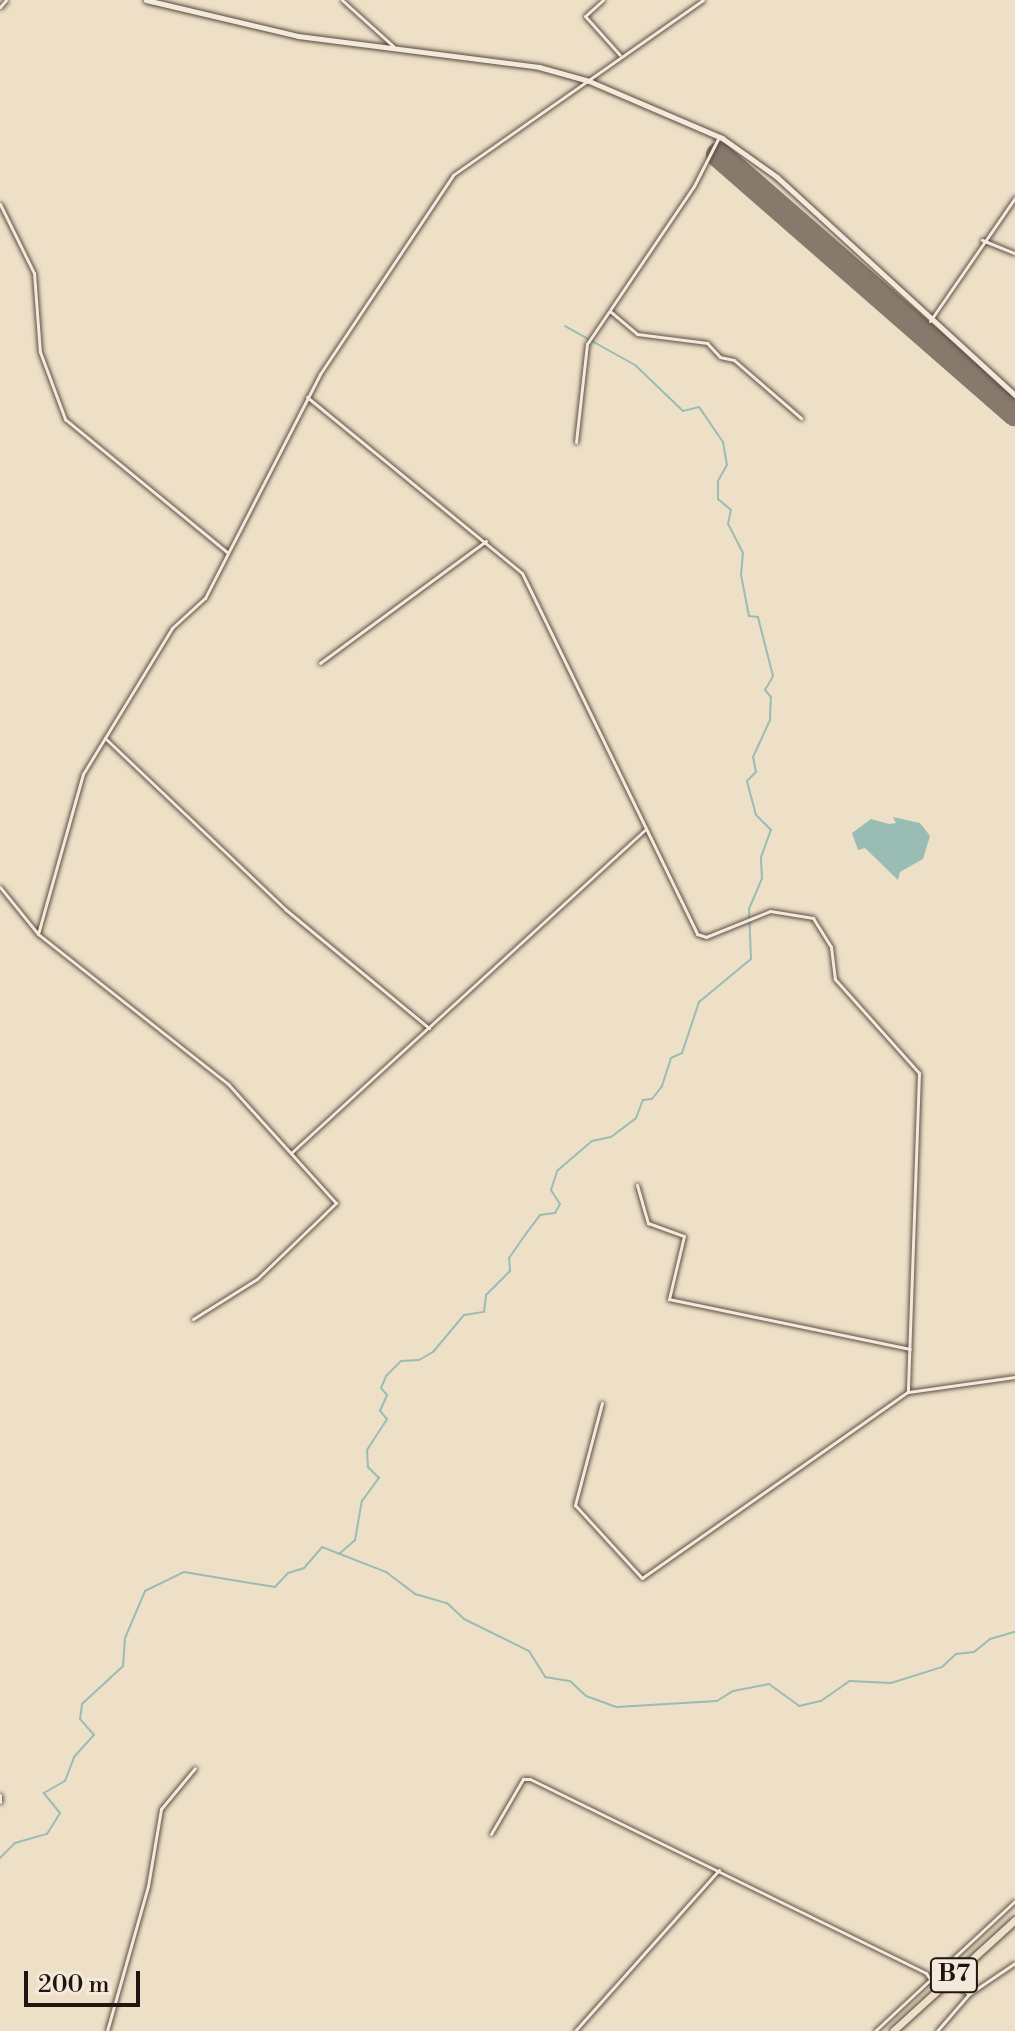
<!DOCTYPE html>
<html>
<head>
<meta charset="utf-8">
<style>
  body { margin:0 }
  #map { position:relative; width:1015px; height:2031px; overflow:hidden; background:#eedfc7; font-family:"Libre Bodoni",serif }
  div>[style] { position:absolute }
  .water>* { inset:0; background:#99bdb4 }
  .stream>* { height:2px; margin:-1px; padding:0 1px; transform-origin:1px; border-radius:1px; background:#99bdb4 }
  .runway>* { height:26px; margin:-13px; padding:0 13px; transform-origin:13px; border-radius:13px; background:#877a6c }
  .roads { filter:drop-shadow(0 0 2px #54483e) drop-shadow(0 0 2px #54483e) }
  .street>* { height:3px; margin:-1.5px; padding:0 1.5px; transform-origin:1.5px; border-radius:1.5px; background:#f4eadb }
  .secondary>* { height:5px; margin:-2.5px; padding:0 2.5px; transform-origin:2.5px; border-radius:2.5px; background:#f4eadb }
  .highway>* { height:7px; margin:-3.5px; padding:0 3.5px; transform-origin:3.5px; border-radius:3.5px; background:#eedfc7 }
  span { translate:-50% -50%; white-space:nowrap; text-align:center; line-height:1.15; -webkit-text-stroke:8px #f4eadb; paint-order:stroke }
  .shield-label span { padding:2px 6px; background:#f4eadb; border:2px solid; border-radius:6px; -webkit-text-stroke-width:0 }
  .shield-label { font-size:24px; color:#201510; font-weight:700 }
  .scale { position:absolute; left:24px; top:1971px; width:116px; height:36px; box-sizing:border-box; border:4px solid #201510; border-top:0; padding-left:10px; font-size:24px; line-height:28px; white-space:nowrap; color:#201510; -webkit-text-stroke:6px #f4eadb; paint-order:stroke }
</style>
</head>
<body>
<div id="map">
  <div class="water">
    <div style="clip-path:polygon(893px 817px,920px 823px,930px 836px,923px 859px,900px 872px,898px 880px,865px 848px,858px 850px,852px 833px,871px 819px,889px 824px,896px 823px)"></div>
  </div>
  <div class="stream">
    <div style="left:339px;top:1554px;width:21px;rotate:-41deg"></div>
    <div style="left:355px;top:1540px;width:40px;rotate:-80deg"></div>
    <div style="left:362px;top:1501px;width:29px;rotate:-54deg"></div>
    <div style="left:379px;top:1478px;width:16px;rotate:-135deg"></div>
    <div style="left:368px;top:1467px;width:17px;rotate:-93deg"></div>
    <div style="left:367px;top:1450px;width:37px;rotate:-57deg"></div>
    <div style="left:387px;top:1419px;width:11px;rotate:-131deg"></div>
    <div style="left:380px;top:1411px;width:17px;rotate:-66deg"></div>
    <div style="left:387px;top:1395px;width:9px;rotate:-131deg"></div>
    <div style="left:381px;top:1388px;width:13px;rotate:-67deg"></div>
    <div style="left:386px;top:1376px;width:21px;rotate:-45deg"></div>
    <div style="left:401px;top:1361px;width:18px;rotate:-3deg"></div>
    <div style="left:419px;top:1360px;width:16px;rotate:-30deg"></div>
    <div style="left:433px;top:1352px;width:48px;rotate:-50deg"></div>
    <div style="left:464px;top:1315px;width:20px;rotate:-9deg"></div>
    <div style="left:484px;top:1312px;width:17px;rotate:-83deg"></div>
    <div style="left:486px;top:1295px;width:34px;rotate:-45deg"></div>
    <div style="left:510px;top:1271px;width:13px;rotate:-94deg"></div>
    <div style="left:509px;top:1258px;width:33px;rotate:-55deg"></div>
    <div style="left:528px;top:1231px;width:20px;rotate:-53deg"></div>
    <div style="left:540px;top:1215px;width:15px;rotate:-8deg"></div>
    <div style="left:555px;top:1213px;width:10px;rotate:-61deg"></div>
    <div style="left:560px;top:1204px;width:17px;rotate:-123deg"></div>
    <div style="left:551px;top:1190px;width:20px;rotate:-72deg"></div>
    <div style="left:557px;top:1171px;width:46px;rotate:-40.6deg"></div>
    <div style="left:592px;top:1141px;width:19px;rotate:-12deg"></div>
    <div style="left:611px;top:1137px;width:31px;rotate:-37deg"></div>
    <div style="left:636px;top:1118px;width:19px;rotate:-69deg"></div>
    <div style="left:643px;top:1100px;width:9px;rotate:-6deg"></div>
    <div style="left:652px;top:1099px;width:16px;rotate:-52deg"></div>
    <div style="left:662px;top:1086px;width:29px;rotate:-72deg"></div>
    <div style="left:671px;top:1058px;width:12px;rotate:-24deg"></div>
    <div style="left:682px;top:1053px;width:54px;rotate:-71.6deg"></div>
    <div style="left:699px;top:1002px;width:67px;rotate:-39.6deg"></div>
    <div style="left:751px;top:959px;width:50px;rotate:-92.3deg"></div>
    <div style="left:749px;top:909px;width:33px;rotate:-67deg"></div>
    <div style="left:762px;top:879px;width:22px;rotate:-93deg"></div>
    <div style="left:761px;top:857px;width:29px;rotate:-70deg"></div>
    <div style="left:771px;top:830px;width:21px;rotate:-135deg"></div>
    <div style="left:756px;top:815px;width:35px;rotate:-105deg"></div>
    <div style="left:747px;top:781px;width:13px;rotate:-45deg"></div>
    <div style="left:756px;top:772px;width:15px;rotate:-101deg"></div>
    <div style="left:753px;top:757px;width:41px;rotate:-65.3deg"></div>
    <div style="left:770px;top:720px;width:23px;rotate:-88deg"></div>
    <div style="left:771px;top:697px;width:9px;rotate:-131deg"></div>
    <div style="left:765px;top:690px;width:16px;rotate:-60deg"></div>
    <div style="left:773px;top:676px;width:61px;rotate:-104.3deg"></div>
    <div style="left:758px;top:617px;width:9px;rotate:-174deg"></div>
    <div style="left:749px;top:616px;width:42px;rotate:-101deg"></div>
    <div style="left:741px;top:575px;width:22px;rotate:-85deg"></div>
    <div style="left:743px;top:553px;width:33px;rotate:-117deg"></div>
    <div style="left:728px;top:524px;width:14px;rotate:-78deg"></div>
    <div style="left:731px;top:510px;width:17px;rotate:-140deg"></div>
    <div style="left:718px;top:499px;width:18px;rotate:-90deg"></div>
    <div style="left:718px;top:481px;width:18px;rotate:-61deg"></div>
    <div style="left:727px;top:465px;width:23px;rotate:-100deg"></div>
    <div style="left:723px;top:442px;width:42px;rotate:-124.4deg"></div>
    <div style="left:699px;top:407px;width:16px;rotate:166deg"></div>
    <div style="left:683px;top:411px;width:66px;rotate:-136.2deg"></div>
    <div style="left:635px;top:365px;width:80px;rotate:-150.9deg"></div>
    <div style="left:0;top:1858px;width:21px;rotate:-45deg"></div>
    <div style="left:15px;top:1843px;width:33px;rotate:-16deg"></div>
    <div style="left:47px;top:1834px;width:25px;rotate:-58deg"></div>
    <div style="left:60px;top:1813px;width:26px;rotate:-129deg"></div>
    <div style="left:44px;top:1793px;width:24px;rotate:-30deg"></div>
    <div style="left:65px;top:1781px;width:26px;rotate:-69deg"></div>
    <div style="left:74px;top:1757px;width:30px;rotate:-48deg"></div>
    <div style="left:94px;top:1735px;width:21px;rotate:-131deg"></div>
    <div style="left:80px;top:1719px;width:15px;rotate:-82deg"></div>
    <div style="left:82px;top:1704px;width:56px;rotate:-42.8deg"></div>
    <div style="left:123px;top:1666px;width:28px;rotate:-86deg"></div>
    <div style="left:125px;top:1638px;width:51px;rotate:-66.9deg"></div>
    <div style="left:145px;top:1591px;width:43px;rotate:-26deg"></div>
    <div style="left:184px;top:1572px;width:92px;rotate:9.4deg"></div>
    <div style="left:275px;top:1587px;width:19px;rotate:-47deg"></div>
    <div style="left:288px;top:1573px;width:17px;rotate:-17deg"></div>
    <div style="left:304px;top:1568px;width:28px;rotate:-49deg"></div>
    <div style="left:322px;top:1547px;width:69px;rotate:21.3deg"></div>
    <div style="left:386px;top:1572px;width:36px;rotate:37deg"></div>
    <div style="left:415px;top:1594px;width:33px;rotate:16deg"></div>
    <div style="left:447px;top:1603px;width:23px;rotate:43deg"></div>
    <div style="left:464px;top:1619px;width:72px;rotate:26.2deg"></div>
    <div style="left:529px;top:1651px;width:31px;rotate:58deg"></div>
    <div style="left:545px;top:1677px;width:25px;rotate:9deg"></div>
    <div style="left:570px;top:1681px;width:22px;rotate:43deg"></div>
    <div style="left:586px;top:1696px;width:33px;rotate:20deg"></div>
    <div style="left:617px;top:1707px;width:100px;rotate:-3.4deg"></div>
    <div style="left:717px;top:1701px;width:19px;rotate:-32deg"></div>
    <div style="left:733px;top:1691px;width:37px;rotate:-11deg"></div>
    <div style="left:769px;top:1684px;width:37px;rotate:36deg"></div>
    <div style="left:799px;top:1706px;width:23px;rotate:-13deg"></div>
    <div style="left:821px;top:1701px;width:35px;rotate:-35deg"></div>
    <div style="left:850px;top:1681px;width:41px;rotate:2.8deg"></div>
    <div style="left:891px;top:1683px;width:53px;rotate:-17.4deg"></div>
    <div style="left:942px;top:1667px;width:19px;rotate:-43deg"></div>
    <div style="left:956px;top:1654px;width:18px;rotate:-6deg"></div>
    <div style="left:974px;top:1652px;width:21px;rotate:-39deg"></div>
    <div style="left:990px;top:1639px;width:26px;rotate:-16deg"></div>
  </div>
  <div class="runway">
    <div style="left:719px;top:155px;width:393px;rotate:41.1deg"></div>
  </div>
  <div class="roads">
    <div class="street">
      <div style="left:342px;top:0;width:69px;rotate:42deg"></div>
      <div style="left:603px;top:0;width:24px;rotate:138deg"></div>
      <div style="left:585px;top:16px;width:52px;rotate:48.1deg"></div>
      <div style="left:0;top:7px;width:9px;rotate:-49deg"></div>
      <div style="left:0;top:204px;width:77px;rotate:63.8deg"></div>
      <div style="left:34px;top:273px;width:79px;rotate:85.7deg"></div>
      <div style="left:40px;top:352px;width:72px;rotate:69.5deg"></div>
      <div style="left:65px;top:419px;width:210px;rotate:39.4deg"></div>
      <div style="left:982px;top:240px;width:35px;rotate:22deg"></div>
      <div style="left:611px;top:312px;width:34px;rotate:40deg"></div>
      <div style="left:637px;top:334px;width:71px;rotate:7.3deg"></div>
      <div style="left:707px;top:343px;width:19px;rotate:47deg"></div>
      <div style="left:720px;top:357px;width:14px;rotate:12deg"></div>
      <div style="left:734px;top:360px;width:89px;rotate:40.9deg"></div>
      <div style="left:930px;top:321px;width:150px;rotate:-55.4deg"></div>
      <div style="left:307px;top:397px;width:278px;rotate:39.3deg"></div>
      <div style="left:522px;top:573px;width:401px;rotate:64.1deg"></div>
      <div style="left:697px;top:934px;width:9px;rotate:18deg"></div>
      <div style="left:706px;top:937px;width:69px;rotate:-22.1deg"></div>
      <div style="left:770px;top:911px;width:44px;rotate:9.2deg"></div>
      <div style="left:813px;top:918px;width:34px;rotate:58deg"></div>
      <div style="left:831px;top:947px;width:32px;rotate:83deg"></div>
      <div style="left:835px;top:979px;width:126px;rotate:48.2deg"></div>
      <div style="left:919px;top:1073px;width:319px;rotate:92deg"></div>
      <div style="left:576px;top:442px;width:99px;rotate:-83.6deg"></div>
      <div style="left:587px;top:344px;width:191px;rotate:-55.9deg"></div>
      <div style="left:694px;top:186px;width:55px;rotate:-63deg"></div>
      <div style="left:320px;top:663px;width:206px;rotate:-36.3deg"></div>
      <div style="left:105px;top:738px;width:248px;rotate:43.5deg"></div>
      <div style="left:285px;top:909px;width:187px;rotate:39.6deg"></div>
      <div style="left:0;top:887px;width:60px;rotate:51deg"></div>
      <div style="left:291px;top:1153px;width:479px;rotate:-42.4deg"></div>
      <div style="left:637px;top:1185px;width:40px;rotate:74deg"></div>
      <div style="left:648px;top:1223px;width:38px;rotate:20deg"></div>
      <div style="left:684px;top:1236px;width:65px;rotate:103.4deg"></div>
      <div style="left:669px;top:1299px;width:246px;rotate:11.7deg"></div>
      <div style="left:193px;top:1319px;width:75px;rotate:-32deg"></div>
      <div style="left:257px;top:1279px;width:110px;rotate:-43.9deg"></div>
      <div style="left:336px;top:1203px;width:161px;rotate:-132.2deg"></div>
      <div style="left:228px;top:1084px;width:242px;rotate:-141.7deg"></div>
      <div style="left:38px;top:934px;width:166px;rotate:-74.3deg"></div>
      <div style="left:83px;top:774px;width:171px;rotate:-58.6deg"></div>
      <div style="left:172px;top:628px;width:45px;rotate:-42.3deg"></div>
      <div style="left:205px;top:598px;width:252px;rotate:-62.8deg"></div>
      <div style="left:320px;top:374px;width:239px;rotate:-56.2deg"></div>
      <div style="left:453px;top:175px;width:305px;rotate:-35deg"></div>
      <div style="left:602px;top:1403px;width:106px;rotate:104.8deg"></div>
      <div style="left:575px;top:1505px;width:99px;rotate:47.5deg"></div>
      <div style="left:642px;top:1578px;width:325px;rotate:-35deg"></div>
      <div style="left:908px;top:1392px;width:108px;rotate:-8deg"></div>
      <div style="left:0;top:1795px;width:7px;rotate:90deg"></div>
      <div style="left:491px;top:1834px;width:64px;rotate:-59.8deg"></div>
      <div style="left:523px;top:1779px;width:7px"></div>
      <div style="left:530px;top:1779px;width:441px;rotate:26.1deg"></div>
      <div style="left:926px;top:1973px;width:22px;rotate:56deg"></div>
      <div style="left:949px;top:1980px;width:24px;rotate:35deg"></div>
      <div style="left:969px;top:1994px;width:55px;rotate:-34deg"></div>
      <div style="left:107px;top:2031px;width:151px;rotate:-74.2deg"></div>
      <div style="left:148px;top:1886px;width:78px;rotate:-80.4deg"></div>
      <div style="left:161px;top:1809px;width:53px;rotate:-50.3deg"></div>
      <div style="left:575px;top:2031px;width:216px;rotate:-48.2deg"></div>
      <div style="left:875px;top:2031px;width:191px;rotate:-42.9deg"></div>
      <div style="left:937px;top:2031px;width:49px;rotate:-49.1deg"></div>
    </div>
    <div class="secondary">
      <div style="left:146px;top:0;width:156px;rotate:13.3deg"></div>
      <div style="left:298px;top:36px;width:243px;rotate:7.3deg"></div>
      <div style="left:539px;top:67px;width:52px;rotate:15.6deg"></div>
      <div style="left:589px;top:81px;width:145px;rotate:23.2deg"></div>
      <div style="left:722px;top:138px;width:67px;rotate:35.3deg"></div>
      <div style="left:777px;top:177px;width:323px;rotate:42.5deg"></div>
    </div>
    <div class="highway">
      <div style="left:893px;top:2031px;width:165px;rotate:-42.3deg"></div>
    </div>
  </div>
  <div class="shield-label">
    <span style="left:954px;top:1975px">B7</span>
  </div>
  <div class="scale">200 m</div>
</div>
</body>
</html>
